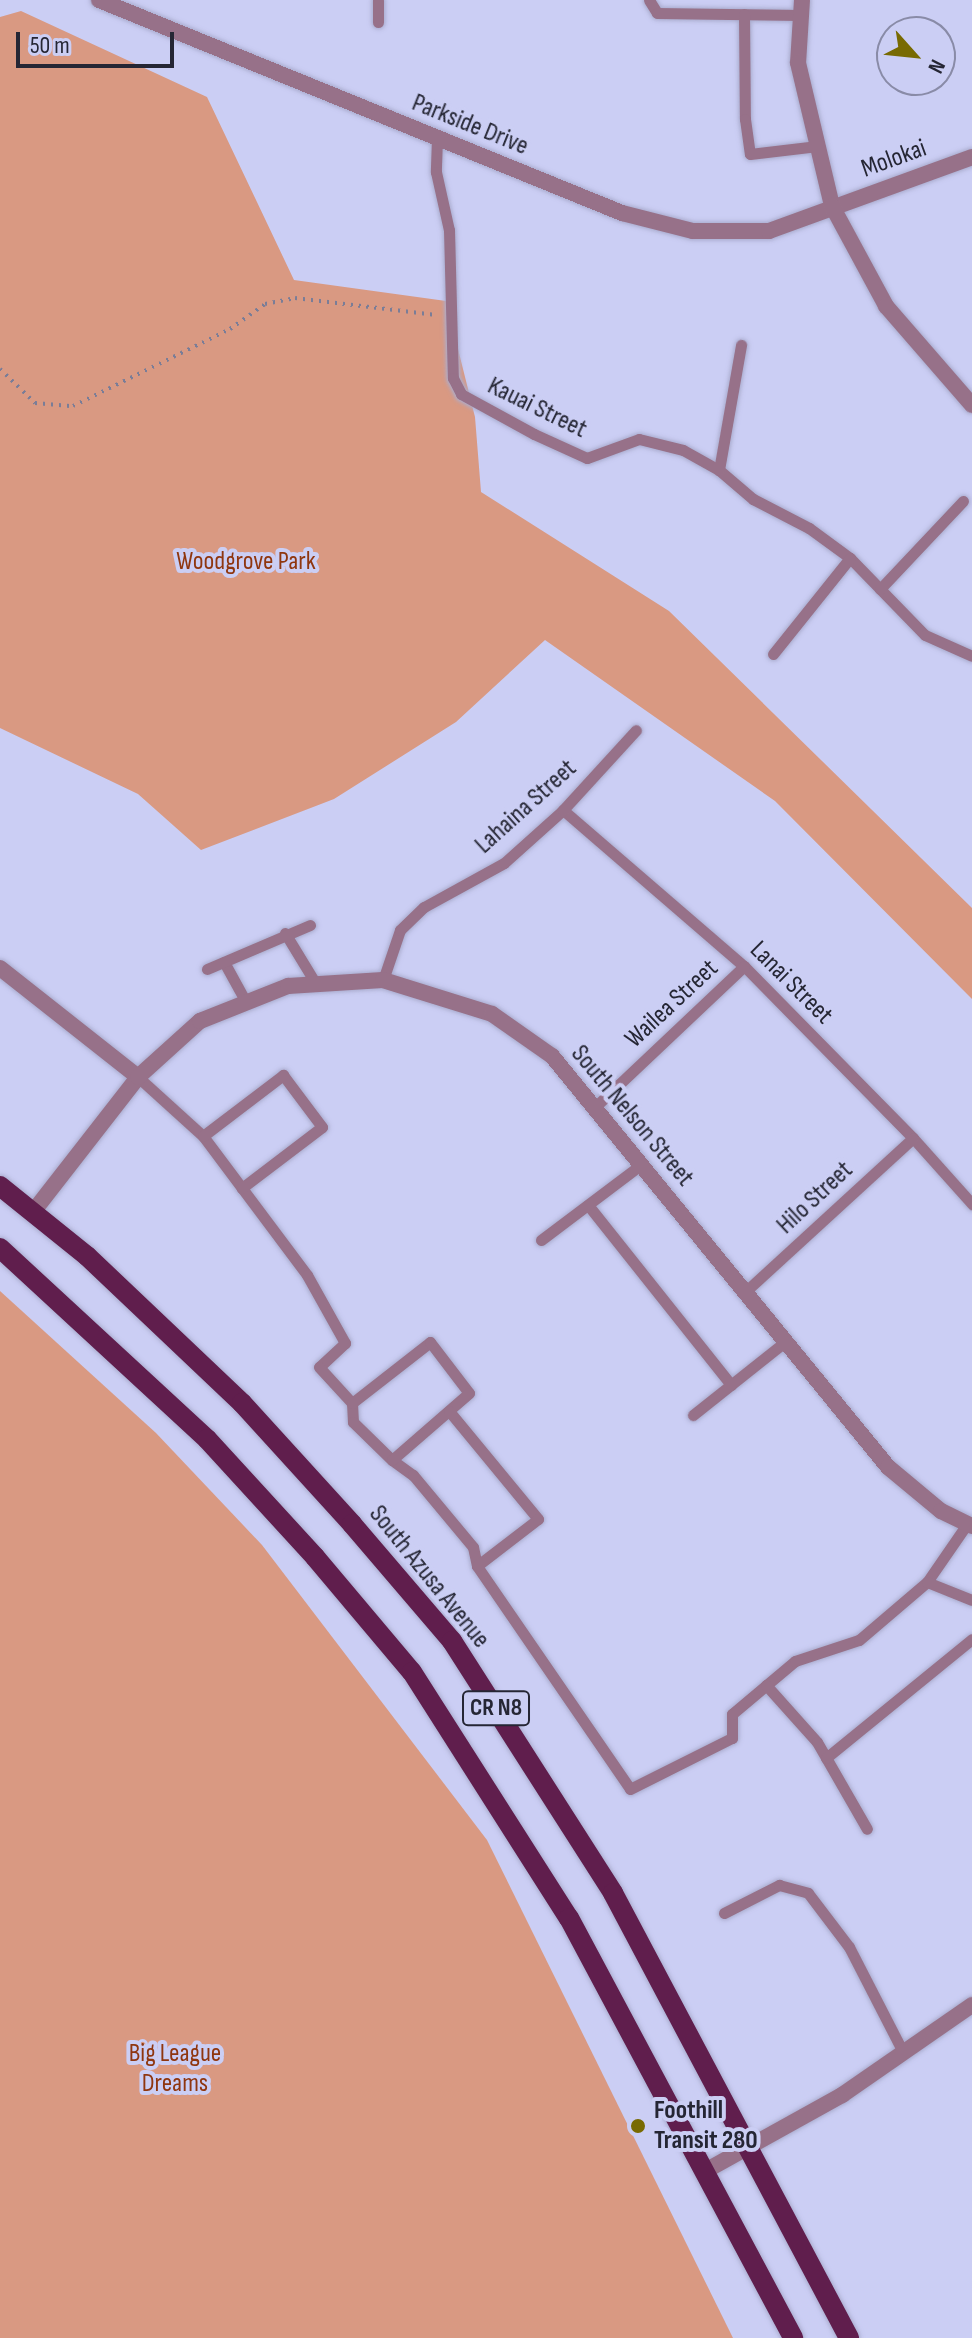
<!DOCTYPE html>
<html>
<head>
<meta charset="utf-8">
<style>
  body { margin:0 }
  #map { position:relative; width:972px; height:2338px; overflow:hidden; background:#cbcef4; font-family:"Sofia Sans Condensed",sans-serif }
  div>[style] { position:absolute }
  .green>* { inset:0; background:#d99982 }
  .path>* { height:4px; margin-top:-2px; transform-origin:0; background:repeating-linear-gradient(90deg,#7a7d97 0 2px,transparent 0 8px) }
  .roads { filter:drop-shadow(0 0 2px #aaacce) drop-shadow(0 0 2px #aaacce) }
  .service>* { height:11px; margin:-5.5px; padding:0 5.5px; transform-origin:5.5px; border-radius:5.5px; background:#977189 }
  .minor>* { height:16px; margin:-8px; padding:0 8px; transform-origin:8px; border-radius:8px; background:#977189 }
  .tertiary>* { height:16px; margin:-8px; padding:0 8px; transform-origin:8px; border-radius:8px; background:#977189 }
  .primary>* { height:20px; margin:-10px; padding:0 10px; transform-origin:10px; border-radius:10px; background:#601e4d }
  .dots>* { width:22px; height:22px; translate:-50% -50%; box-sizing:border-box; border:4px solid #cbcef4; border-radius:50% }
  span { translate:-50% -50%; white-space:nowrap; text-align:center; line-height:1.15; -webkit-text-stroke:8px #cbcef4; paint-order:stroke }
  .shield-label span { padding:2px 6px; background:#cbcef4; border:2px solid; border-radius:6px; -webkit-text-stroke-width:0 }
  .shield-label { font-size:24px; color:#252634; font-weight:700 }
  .street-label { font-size:26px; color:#252634 }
  .park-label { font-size:26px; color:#8f360f }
  .poi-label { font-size:26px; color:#252634; font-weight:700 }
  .left { translate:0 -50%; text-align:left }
  .north { position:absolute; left:876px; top:16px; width:80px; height:80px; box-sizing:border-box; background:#cbcef4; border:2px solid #898ba7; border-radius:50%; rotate:117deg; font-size:22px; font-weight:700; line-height:32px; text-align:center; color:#252634 }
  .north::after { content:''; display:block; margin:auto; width:28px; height:36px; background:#786a02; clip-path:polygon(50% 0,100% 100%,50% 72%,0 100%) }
  .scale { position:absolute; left:16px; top:32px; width:158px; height:36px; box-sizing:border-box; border:4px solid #252634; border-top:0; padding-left:10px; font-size:24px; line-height:28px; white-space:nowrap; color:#252634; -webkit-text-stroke:6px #cbcef4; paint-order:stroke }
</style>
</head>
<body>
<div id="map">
  <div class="green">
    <div style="clip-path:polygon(21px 11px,207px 97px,294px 280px,446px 301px,475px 417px,481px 492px,669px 611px,972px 908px,972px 999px,775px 801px,545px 640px,456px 722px,334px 799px,201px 850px,138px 794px,0 728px,0 17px)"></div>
    <div style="clip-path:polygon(0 1291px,156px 1433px,262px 1545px,487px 1840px,733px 2338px,0 2338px)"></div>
  </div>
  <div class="path">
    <div style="left:0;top:369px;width:49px;rotate:44.2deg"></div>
    <div style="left:35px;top:403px;width:38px;rotate:5deg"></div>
    <div style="left:73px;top:406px;width:175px;rotate:-26.1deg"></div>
    <div style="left:230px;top:329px;width:43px;rotate:-35.5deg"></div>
    <div style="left:265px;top:304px;width:31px;rotate:-11deg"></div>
    <div style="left:295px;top:298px;width:142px;rotate:6.9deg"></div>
  </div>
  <div class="roads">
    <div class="service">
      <div style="left:378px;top:0;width:22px;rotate:90deg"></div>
      <div style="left:649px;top:0;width:15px;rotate:58deg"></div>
      <div style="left:657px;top:13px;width:144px;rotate:0.8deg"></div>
      <div style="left:744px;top:14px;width:105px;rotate:89.5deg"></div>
      <div style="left:745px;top:119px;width:35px;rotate:82deg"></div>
      <div style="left:750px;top:154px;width:68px;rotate:-6.7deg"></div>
      <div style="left:437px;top:138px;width:34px;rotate:92deg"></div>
      <div style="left:436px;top:172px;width:59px;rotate:77.4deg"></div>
      <div style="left:449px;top:230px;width:148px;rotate:88.5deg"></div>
      <div style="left:453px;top:378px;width:18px;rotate:63deg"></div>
      <div style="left:461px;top:394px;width:83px;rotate:28.7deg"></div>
      <div style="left:534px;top:434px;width:58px;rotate:24.4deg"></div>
      <div style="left:587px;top:458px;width:55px;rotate:-20.1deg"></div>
      <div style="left:639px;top:439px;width:45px;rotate:14deg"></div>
      <div style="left:683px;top:450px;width:41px;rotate:29.1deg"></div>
      <div style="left:719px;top:470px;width:45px;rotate:40.5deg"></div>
      <div style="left:753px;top:499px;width:63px;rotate:27.4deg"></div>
      <div style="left:809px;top:528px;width:51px;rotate:36.2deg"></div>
      <div style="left:850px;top:558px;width:107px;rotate:45.8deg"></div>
      <div style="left:925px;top:635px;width:51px;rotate:24.1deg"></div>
      <div style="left:719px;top:470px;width:127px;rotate:-80deg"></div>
      <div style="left:880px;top:589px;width:121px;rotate:-46.7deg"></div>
      <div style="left:773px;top:654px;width:123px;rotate:-51.3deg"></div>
      <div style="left:563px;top:810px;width:239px;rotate:40.8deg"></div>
      <div style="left:744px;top:966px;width:241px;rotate:45.5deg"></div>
      <div style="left:913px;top:1138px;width:89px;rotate:48.2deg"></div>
      <div style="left:285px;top:933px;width:60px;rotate:58.7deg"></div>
      <div style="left:224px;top:962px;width:46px;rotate:61.2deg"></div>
      <div style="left:207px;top:969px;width:112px;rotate:-23.1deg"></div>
      <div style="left:383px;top:980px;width:53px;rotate:-71.2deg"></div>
      <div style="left:400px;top:930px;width:33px;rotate:-44deg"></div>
      <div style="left:424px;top:907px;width:91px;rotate:-28.8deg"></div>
      <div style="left:504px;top:863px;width:79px;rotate:-41.9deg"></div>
      <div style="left:563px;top:810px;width:108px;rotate:-47.6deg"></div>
      <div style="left:138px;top:1077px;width:88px;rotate:42.2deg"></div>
      <div style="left:203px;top:1136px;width:174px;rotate:53.2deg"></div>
      <div style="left:307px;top:1275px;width:78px;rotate:60.8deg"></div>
      <div style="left:345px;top:1343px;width:35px;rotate:137deg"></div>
      <div style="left:319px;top:1367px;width:49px;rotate:47.5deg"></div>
      <div style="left:352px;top:1403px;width:19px;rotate:87deg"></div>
      <div style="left:353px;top:1422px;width:54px;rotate:44.3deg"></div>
      <div style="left:392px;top:1460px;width:26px;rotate:36deg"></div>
      <div style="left:413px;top:1475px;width:94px;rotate:50.2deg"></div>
      <div style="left:473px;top:1547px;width:19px;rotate:78deg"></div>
      <div style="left:477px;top:1566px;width:270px;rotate:55.5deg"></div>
      <div style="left:630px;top:1789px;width:114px;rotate:-26.6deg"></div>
      <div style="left:732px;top:1738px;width:24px;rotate:-90deg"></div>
      <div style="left:732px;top:1714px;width:82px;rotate:-40.1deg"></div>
      <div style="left:795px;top:1661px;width:67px;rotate:-18.2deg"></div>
      <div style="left:859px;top:1640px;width:89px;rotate:-40.5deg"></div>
      <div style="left:927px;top:1582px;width:70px;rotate:-55.4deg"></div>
      <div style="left:595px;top:1107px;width:205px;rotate:-43.4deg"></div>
      <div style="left:203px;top:1136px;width:101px;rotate:-37.3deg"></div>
      <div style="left:283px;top:1075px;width:65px;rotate:53.1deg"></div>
      <div style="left:322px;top:1127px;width:101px;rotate:142.7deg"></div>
      <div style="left:588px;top:1205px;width:230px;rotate:51.5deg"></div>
      <div style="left:541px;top:1240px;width:126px;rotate:-37deg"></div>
      <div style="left:746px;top:1291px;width:226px;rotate:-42.5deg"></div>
      <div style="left:352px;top:1403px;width:99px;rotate:-38deg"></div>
      <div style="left:430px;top:1342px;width:64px;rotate:52.6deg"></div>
      <div style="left:469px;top:1393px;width:102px;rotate:139deg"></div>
      <div style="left:449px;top:1411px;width:140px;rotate:50.5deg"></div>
      <div style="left:538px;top:1519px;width:77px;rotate:142.4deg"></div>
      <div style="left:693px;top:1415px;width:119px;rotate:-38.5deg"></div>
      <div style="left:927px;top:1582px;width:48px;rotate:21.8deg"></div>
      <div style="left:766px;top:1685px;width:76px;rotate:48.2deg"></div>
      <div style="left:817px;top:1742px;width:100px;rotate:60.1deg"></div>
      <div style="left:826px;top:1758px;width:188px;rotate:-39.2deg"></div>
      <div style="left:724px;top:1913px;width:62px;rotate:-27deg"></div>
      <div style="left:779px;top:1885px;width:30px;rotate:15deg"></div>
      <div style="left:808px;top:1893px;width:68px;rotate:52.8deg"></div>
      <div style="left:849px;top:1947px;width:118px;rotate:62.8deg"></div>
    </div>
    <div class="minor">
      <div style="left:99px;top:0;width:565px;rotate:22.16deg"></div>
      <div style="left:622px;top:213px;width:73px;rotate:14.2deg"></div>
      <div style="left:693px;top:231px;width:76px"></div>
      <div style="left:769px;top:231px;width:216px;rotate:-20deg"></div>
      <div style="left:0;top:968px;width:176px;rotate:38.3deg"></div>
      <div style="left:33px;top:1212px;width:171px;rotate:-52.1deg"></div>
      <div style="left:138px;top:1077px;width:84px;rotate:-42.1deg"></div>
      <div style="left:200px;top:1021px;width:95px;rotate:-21.7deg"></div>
      <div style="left:288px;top:986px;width:95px;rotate:-3.6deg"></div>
      <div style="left:383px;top:980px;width:114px;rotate:17.3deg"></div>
      <div style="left:492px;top:1014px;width:73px;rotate:35deg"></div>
      <div style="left:552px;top:1056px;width:531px;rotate:50.73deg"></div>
      <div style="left:888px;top:1467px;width:69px;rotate:39.7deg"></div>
      <div style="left:941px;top:1511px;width:34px;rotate:26deg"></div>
    </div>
    <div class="tertiary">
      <div style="left:802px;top:0;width:63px;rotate:93.6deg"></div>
      <div style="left:798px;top:63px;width:147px;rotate:76.6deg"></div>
      <div style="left:832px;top:206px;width:114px;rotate:61.6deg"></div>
      <div style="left:886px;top:306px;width:131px;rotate:49deg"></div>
      <div style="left:705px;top:2171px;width:157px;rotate:-29deg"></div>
      <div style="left:842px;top:2095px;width:158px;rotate:-34.7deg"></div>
    </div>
    <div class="primary">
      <div style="left:0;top:1186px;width:112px;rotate:38.8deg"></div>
      <div style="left:87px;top:1256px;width:214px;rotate:43.5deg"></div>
      <div style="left:242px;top:1403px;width:164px;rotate:47.7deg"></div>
      <div style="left:352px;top:1524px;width:154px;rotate:49.5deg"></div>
      <div style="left:452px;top:1641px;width:299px;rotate:57.4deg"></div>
      <div style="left:613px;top:1893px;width:504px;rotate:62.06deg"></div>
      <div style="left:0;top:1248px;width:282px;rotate:42.7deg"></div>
      <div style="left:207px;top:1439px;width:160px;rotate:47.5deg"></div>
      <div style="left:315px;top:1557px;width:150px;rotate:49.9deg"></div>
      <div style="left:412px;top:1672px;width:292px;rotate:57.5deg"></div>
      <div style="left:569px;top:1918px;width:476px;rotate:61.9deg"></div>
    </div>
  </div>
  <div class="dots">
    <div style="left:638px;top:2126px;background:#786a02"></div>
  </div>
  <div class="shield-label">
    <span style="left:496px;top:1708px">CR N8</span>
  </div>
  <div class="street-label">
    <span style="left:470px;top:125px;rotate:22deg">Parkside Drive</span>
    <span style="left:894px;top:159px;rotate:-20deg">Molokai</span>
    <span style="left:537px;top:408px;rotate:26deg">Kauai Street</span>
    <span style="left:526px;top:807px;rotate:-42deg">Lahaina Street</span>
    <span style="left:791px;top:983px;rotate:45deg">Lanai Street</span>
    <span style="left:672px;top:1004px;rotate:-43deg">Wailea Street</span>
    <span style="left:632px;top:1116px;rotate:50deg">South Nelson Street</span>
    <span style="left:815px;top:1198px;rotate:-43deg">Hilo Street</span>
    <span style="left:429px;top:1577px;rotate:51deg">South Azusa Avenue</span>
  </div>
  <div class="park-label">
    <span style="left:246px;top:562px">Woodgrove Park</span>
    <span style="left:175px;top:2069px">Big League<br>Dreams</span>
  </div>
  <div class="poi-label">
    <span class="left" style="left:654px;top:2126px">Foothill<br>Transit 280</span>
  </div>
  <div class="north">N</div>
  <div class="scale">50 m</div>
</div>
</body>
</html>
